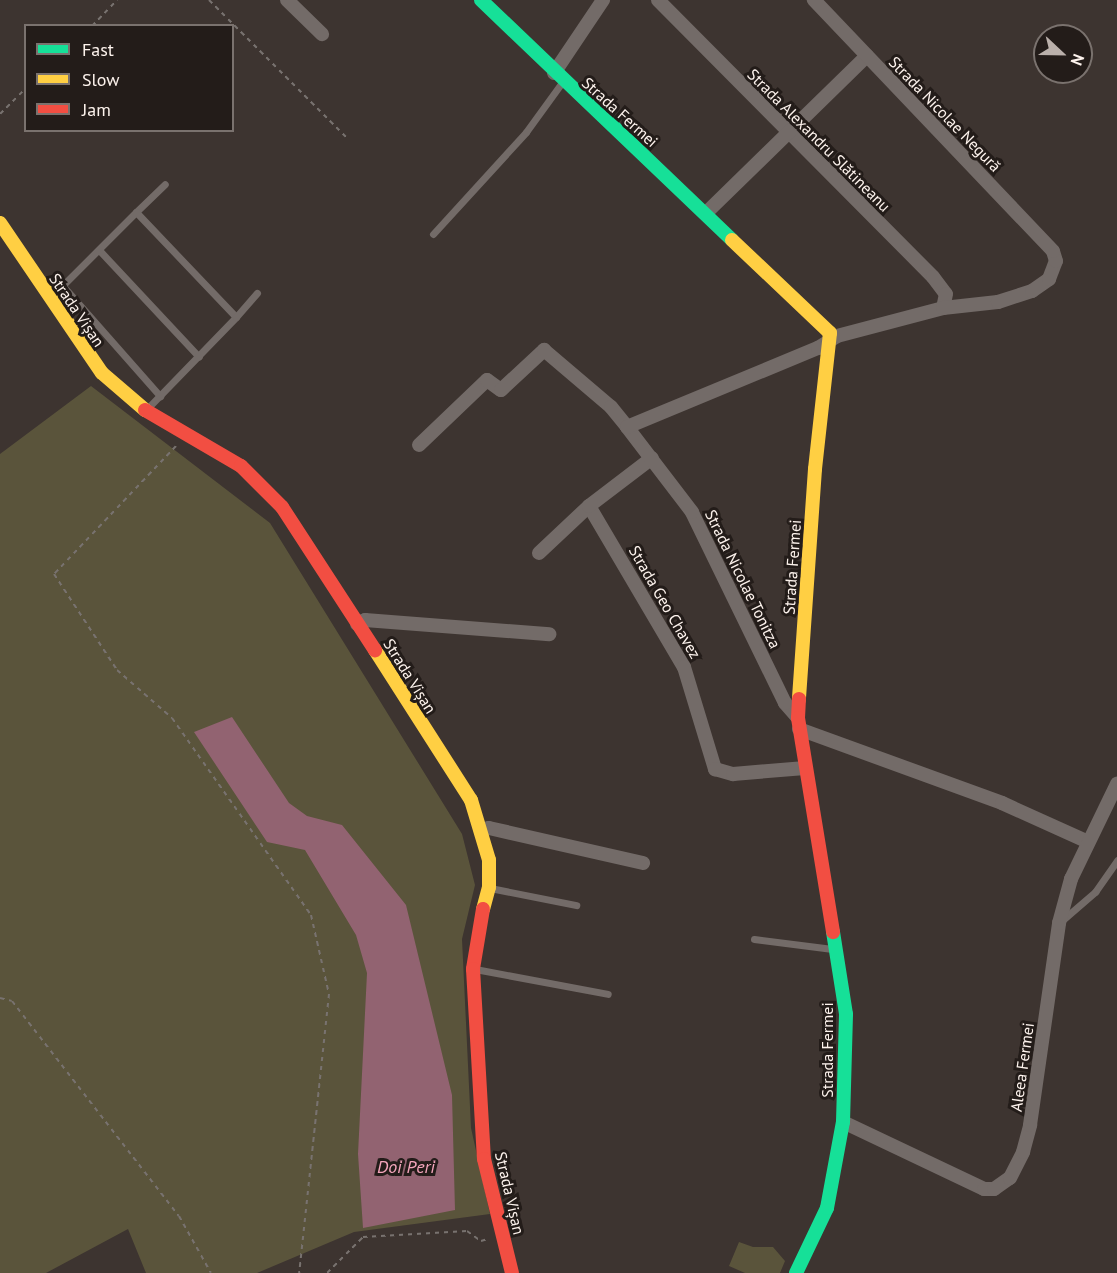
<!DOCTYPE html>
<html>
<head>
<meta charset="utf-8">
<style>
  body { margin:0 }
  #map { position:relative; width:1117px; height:1273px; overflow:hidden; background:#3d3430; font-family:"PT Sans",sans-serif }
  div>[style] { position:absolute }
  .green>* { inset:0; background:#5a543b }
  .water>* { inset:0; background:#926371 }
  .path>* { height:2px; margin-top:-1px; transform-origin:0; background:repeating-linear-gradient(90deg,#78726f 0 4.5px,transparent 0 9px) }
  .lane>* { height:7px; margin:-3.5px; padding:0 3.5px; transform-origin:3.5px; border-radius:3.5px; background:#736b68 }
  .street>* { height:14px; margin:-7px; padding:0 7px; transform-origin:7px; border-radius:7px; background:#736b68 }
  .fast>* { height:14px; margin:-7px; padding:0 7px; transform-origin:7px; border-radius:7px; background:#16e098 }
  .slow>* { height:14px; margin:-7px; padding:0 7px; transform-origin:7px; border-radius:7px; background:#ffcf43 }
  .jam>* { height:14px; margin:-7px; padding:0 7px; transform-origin:7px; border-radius:7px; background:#f24e42 }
  span { translate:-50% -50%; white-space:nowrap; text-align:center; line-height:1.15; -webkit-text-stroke:6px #231c19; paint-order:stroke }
  .street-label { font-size:16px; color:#fdf3ed }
  .water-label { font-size:18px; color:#f4a5bc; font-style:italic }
  .legend { position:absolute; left:24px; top:24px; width:210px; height:108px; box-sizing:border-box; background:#231c19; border:2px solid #7a726e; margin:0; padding:8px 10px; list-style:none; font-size:18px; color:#fdf3ed }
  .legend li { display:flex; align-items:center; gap:12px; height:30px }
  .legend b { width:30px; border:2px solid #7a726e }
  .north { position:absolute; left:1033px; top:24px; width:60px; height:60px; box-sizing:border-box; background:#231c19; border:2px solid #7a726e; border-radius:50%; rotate:112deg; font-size:16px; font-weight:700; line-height:24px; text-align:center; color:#fdf3ed }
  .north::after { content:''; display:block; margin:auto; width:21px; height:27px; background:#bab0ab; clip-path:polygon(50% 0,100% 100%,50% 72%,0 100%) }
</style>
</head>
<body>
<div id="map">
  <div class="green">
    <div style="clip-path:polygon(91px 386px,270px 523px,462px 834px,475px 885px,462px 939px,471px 1128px,490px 1214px,354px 1232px,257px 1273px,146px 1273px,128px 1229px,46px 1273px,0 1273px,0 454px)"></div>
    <div style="clip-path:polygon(739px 1242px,753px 1247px,773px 1247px,785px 1261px,780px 1273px,745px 1273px,729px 1266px)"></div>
  </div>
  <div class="water">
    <div style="clip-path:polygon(232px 717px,289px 803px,307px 816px,342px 825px,406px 905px,452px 1095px,455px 1210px,363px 1228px,358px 1154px,367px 973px,356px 935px,305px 850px,267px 842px,194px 732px)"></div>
  </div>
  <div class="path">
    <div style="left:209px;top:0;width:197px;rotate:45deg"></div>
    <div style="left:92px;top:26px;width:36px;rotate:-46deg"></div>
    <div style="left:0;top:114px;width:37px;rotate:-45deg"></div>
    <div style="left:176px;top:446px;width:177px;rotate:133.6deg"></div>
    <div style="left:54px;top:574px;width:115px;rotate:56.7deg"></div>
    <div style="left:117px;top:670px;width:73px;rotate:41.1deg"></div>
    <div style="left:172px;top:718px;width:241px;rotate:54.8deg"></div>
    <div style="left:311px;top:915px;width:81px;rotate:77.2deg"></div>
    <div style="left:329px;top:994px;width:281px;rotate:96.1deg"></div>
    <div style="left:0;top:998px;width:12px;rotate:14deg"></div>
    <div style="left:12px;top:1001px;width:272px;rotate:52.2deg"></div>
    <div style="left:179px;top:1216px;width:65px;rotate:60.7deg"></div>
    <div style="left:327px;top:1273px;width:51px;rotate:-45deg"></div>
    <div style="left:363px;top:1237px;width:104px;rotate:-3.3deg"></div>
    <div style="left:467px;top:1231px;width:17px;rotate:36deg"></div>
    <div style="left:481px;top:1241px;width:7px;rotate:-16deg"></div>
  </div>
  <div class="lane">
    <div style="left:136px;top:212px;width:40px;rotate:-44deg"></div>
    <div style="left:433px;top:234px;width:138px;rotate:-47.6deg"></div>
    <div style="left:526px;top:132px;width:63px;rotate:-54deg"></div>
    <div style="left:99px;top:250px;width:146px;rotate:46.9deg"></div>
    <div style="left:63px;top:286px;width:147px;rotate:48.6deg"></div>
    <div style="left:53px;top:295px;width:117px;rotate:-45deg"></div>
    <div style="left:136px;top:212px;width:145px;rotate:46.4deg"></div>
    <div style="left:236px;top:317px;width:128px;rotate:134.1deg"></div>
    <div style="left:236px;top:317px;width:32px;rotate:-49deg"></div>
    <div style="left:490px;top:888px;width:88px;rotate:11.2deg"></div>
    <div style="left:1059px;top:923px;width:48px;rotate:-40.7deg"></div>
    <div style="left:1095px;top:892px;width:39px;rotate:-55deg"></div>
    <div style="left:754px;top:939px;width:79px;rotate:7.3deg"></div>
    <div style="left:475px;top:969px;width:135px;rotate:10.6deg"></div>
  </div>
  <div class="street">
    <div style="left:287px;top:0;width:49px;rotate:44.2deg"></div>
    <div style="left:658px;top:0;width:390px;rotate:45.2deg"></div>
    <div style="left:933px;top:277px;width:21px;rotate:53deg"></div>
    <div style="left:946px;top:294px;width:14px;rotate:102deg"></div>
    <div style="left:554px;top:73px;width:88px;rotate:-56.1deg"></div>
    <div style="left:706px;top:213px;width:225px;rotate:-44.3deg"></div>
    <div style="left:419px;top:445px;width:94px;rotate:-43.7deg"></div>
    <div style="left:487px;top:380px;width:17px;rotate:36deg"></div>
    <div style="left:501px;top:390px;width:59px;rotate:-42.9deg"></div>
    <div style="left:544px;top:350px;width:88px;rotate:40.4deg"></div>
    <div style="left:611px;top:407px;width:26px;rotate:51deg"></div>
    <div style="left:589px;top:506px;width:187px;rotate:59.5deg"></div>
    <div style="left:684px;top:667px;width:107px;rotate:73.1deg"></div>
    <div style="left:715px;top:769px;width:19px;rotate:16deg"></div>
    <div style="left:733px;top:774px;width:72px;rotate:-4.8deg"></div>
    <div style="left:539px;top:553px;width:69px;rotate:-43.2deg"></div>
    <div style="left:589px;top:506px;width:79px;rotate:-37.3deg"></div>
    <div style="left:357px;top:624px;width:9px;rotate:-27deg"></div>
    <div style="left:365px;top:620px;width:185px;rotate:4.4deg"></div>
    <div style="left:798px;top:718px;width:20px;rotate:-131deg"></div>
    <div style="left:785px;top:703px;width:212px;rotate:-116deg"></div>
    <div style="left:692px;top:512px;width:107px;rotate:-127.4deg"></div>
    <div style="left:627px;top:427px;width:207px;rotate:-22.5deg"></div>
    <div style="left:818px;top:348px;width:22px;rotate:-32deg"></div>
    <div style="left:837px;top:336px;width:110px;rotate:-14.8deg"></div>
    <div style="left:943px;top:308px;width:55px;rotate:-6.2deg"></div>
    <div style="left:998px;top:302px;width:36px;rotate:-18deg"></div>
    <div style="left:1032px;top:291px;width:21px;rotate:-35deg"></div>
    <div style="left:1049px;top:279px;width:19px;rotate:-69deg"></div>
    <div style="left:1056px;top:261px;width:10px;rotate:-107deg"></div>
    <div style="left:1053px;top:251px;width:347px;rotate:-133.6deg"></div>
    <div style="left:799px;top:729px;width:216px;rotate:20deg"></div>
    <div style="left:1002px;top:803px;width:92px;rotate:24.3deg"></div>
    <div style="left:482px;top:830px;width:7px;rotate:-16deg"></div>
    <div style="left:489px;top:828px;width:158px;rotate:12.8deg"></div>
    <div style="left:843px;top:1122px;width:156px;rotate:25.4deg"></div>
    <div style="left:984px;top:1189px;width:10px"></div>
    <div style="left:994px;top:1189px;width:19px;rotate:-35deg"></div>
    <div style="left:1010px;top:1178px;width:29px;rotate:-63deg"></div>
    <div style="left:1023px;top:1152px;width:28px;rotate:-75deg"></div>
    <div style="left:1030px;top:1125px;width:204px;rotate:-81.8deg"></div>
    <div style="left:1059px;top:923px;width:46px;rotate:-74.7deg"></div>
    <div style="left:1071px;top:879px;width:106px;rotate:-64.2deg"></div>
  </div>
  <div class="fast">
    <div style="left:481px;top:0;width:347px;rotate:43.7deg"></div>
    <div style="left:796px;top:1273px;width:72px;rotate:-64.5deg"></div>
    <div style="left:827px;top:1208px;width:87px;rotate:-79.5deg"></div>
    <div style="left:843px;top:1122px;width:108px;rotate:-88.4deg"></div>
    <div style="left:846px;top:1014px;width:83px;rotate:-99deg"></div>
  </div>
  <div class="slow">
    <div style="left:0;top:223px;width:181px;rotate:55.8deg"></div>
    <div style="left:102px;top:373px;width:57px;rotate:40.7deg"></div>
    <div style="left:732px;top:240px;width:135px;rotate:43.5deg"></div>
    <div style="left:830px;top:333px;width:137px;rotate:96.3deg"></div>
    <div style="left:815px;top:469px;width:231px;rotate:94deg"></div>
    <div style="left:375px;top:650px;width:178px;rotate:57.4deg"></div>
    <div style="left:471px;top:800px;width:63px;rotate:73.3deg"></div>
    <div style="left:489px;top:860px;width:27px;rotate:90deg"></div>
    <div style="left:489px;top:887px;width:23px;rotate:105deg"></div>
  </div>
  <div class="jam">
    <div style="left:145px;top:410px;width:111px;rotate:30.3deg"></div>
    <div style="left:241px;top:466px;width:58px;rotate:45deg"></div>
    <div style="left:282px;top:507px;width:171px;rotate:57deg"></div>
    <div style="left:799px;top:699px;width:19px;rotate:93deg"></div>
    <div style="left:798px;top:718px;width:217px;rotate:80.7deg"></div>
    <div style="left:483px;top:909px;width:61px;rotate:99.5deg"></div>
    <div style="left:473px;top:969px;width:190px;rotate:86.7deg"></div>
    <div style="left:484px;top:1159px;width:117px;rotate:76.2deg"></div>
  </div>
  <div class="street-label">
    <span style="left:620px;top:112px;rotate:42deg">Strada Fermei</span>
    <span style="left:945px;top:114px;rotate:46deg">Strada Nicolae Negură</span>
    <span style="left:819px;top:140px;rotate:45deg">Strada Alexandru Slătineanu</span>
    <span style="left:77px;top:310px;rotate:56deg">Strada Vișan</span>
    <span style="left:792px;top:567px;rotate:-86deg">Strada Fermei</span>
    <span style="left:743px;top:579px;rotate:64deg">Strada Nicolae Tonitza</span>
    <span style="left:665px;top:602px;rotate:60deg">Strada Geo Chavez</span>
    <span style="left:410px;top:676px;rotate:58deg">Strada Vișan</span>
    <span style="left:827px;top:1050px;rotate:-90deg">Strada Fermei</span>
    <span style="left:1022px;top:1067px;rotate:-82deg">Aleea Fermei</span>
    <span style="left:510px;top:1193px;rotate:77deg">Strada Vișan</span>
  </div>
  <div class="water-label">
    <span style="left:406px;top:1167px">Doi Peri</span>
  </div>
  <ul class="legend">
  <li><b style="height:8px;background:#16e098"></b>Fast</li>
  <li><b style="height:8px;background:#ffcf43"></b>Slow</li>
  <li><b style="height:8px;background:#f24e42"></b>Jam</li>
  </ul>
  <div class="north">N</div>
</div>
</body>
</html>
